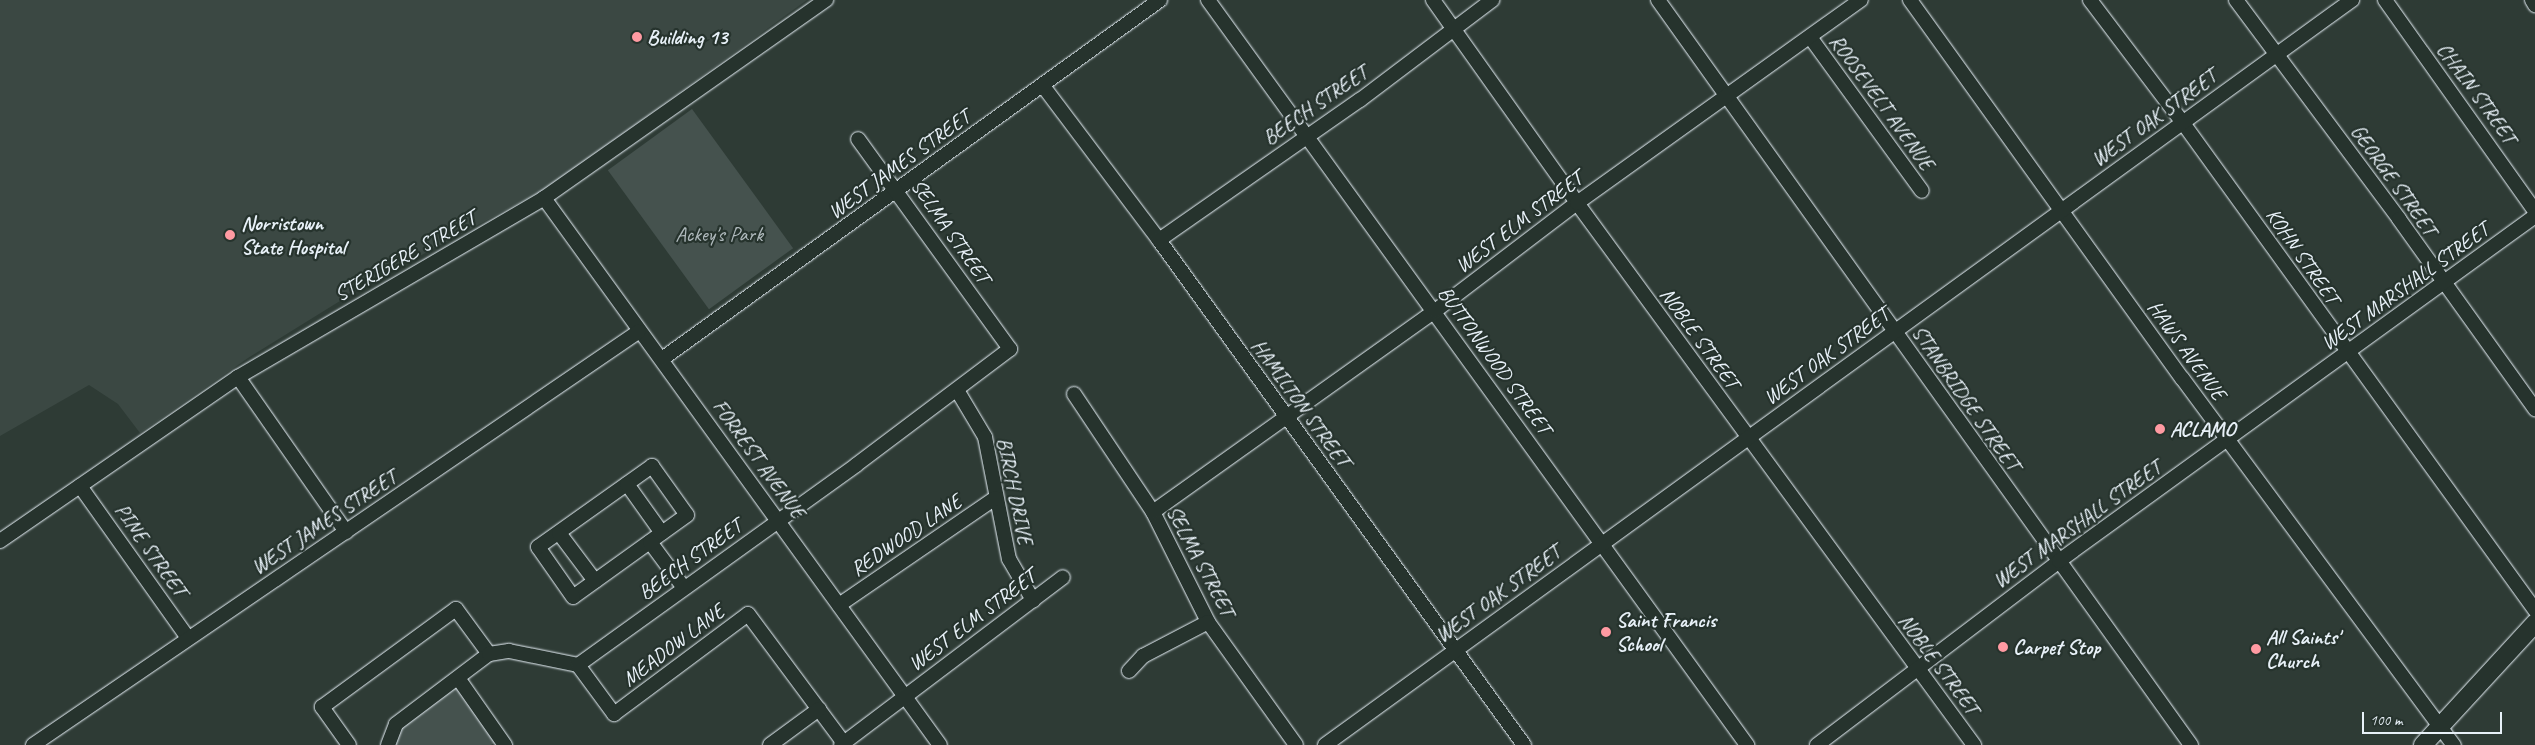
<!DOCTYPE html>
<html>
<head>
<meta charset="utf-8">
<style>
  body { margin:0 }
  #map { position:relative; width:2535px; height:745px; overflow:hidden; background:#2e3b35; font-family:Caveat,sans-serif }
  div>[style] { position:absolute }
  .built>* { inset:0; background:#3b4843 }
  .green>* { inset:0; background:#45524e; transform-origin:0 0 }
  .roads { filter:drop-shadow(0 0 1px #e8f1f8) drop-shadow(0 0 1px #e8f1f8) }
  .minor>* { height:14px; margin:-7px; padding:0 7px; transform-origin:7px; border-radius:7px; background:#26332d }
  .major>* { height:18px; margin:-9px; padding:0 9px; transform-origin:9px; border-radius:9px; background:#26332d }
  .dots>* { width:14px; height:14px; translate:-50% -50%; box-sizing:border-box; border:2px solid #26332d; border-radius:50% }
  span { translate:-50% -50%; white-space:nowrap; text-align:center; line-height:1.15; -webkit-text-stroke:4.5px #26332d; paint-order:stroke }
  .poi-label { font-size:21px; color:#e8f1f8; font-weight:700 }
  .left { translate:0 -50%; text-align:left }
  .street-label { font-size:21px; color:#e8f1f8 }
  .park-label { font-size:21px; color:#afb9bc }
  .scale { position:absolute; left:2362px; top:712px; width:140px; height:22px; box-sizing:border-box; border:2px solid #e8f1f8; border-top:0; padding-left:6px; font-size:15px; line-height:18px; white-space:nowrap; color:#e8f1f8; -webkit-text-stroke:4px #26332d; paint-order:stroke }
</style>
</head>
<body>
<div id="map">
  <div class="built">
    <div style="clip-path:polygon(0 0,807px 0,549px 187px,369px 283px,248px 358px,140px 433px,118px 404px,89px 385px,0 436px)"></div>
  </div>
  <div class="green">
    <div style="left:692px;top:109px;width:172px;height:104px;rotate:54deg"></div>
    <div style="clip-path:polygon(458px 678px,501px 739px,491px 745px,388px 745px,396px 724px)"></div>
  </div>
  <div class="roads">
    <div class="minor">
      <div style="left:1208px;top:0;width:920px;rotate:54.11deg"></div>
      <div style="left:1433px;top:0;width:249px;rotate:54.6deg"></div>
      <div style="left:1577px;top:203px;width:672px;rotate:53.78deg"></div>
      <div style="left:1658px;top:0;width:916px;rotate:54.42deg"></div>
      <div style="left:1910px;top:0;width:466px;rotate:54.3deg"></div>
      <div style="left:2182px;top:378px;width:457px;rotate:53.5deg"></div>
      <div style="left:2090px;top:0;width:154px;rotate:52.9deg"></div>
      <div style="left:2183px;top:123px;width:601px;rotate:54.14deg"></div>
      <div style="left:2236px;top:0;width:273px;rotate:53.3deg"></div>
      <div style="left:2399px;top:219px;width:234px;rotate:54.4deg"></div>
      <div style="left:2385px;top:0;width:259px;rotate:54.6deg"></div>
      <div style="left:2532px;top:0;width:6px;rotate:59deg"></div>
      <div style="left:1810px;top:37px;width:190px;rotate:54deg"></div>
      <div style="left:1043px;top:86px;width:193px;rotate:53deg"></div>
      <div style="left:1159px;top:240px;width:623px;rotate:54.14deg"></div>
      <div style="left:544px;top:198px;width:675px;rotate:54.1deg"></div>
      <div style="left:1159px;top:240px;width:245px;rotate:-34.9deg"></div>
      <div style="left:1360px;top:100px;width:166px;rotate:-37.1deg"></div>
      <div style="left:662px;top:359px;width:614px;rotate:-35.79deg"></div>
      <div style="left:238px;top:377px;width:189px;rotate:55.1deg"></div>
      <div style="left:957px;top:390px;width:55px;rotate:59.2deg"></div>
      <div style="left:985px;top:437px;width:124px;rotate:78.9deg"></div>
      <div style="left:1009px;top:559px;width:48px;rotate:59.7deg"></div>
      <div style="left:1074px;top:394px;width:142px;rotate:56.2deg"></div>
      <div style="left:1153px;top:512px;width:123px;rotate:63.4deg"></div>
      <div style="left:1208px;top:622px;width:151px;rotate:54.4deg"></div>
      <div style="left:652px;top:466px;width:60px;rotate:54.5deg"></div>
      <div style="left:687px;top:515px;width:140px;rotate:144.3deg"></div>
      <div style="left:573px;top:597px;width:61px;rotate:-125deg"></div>
      <div style="left:538px;top:547px;width:140px;rotate:-35.4deg"></div>
      <div style="left:627px;top:484px;width:60px;rotate:54.5deg"></div>
      <div style="left:80px;top:486px;width:186px;rotate:54.6deg"></div>
      <div style="left:1153px;top:512px;width:346px;rotate:-35.5deg"></div>
      <div style="left:1435px;top:311px;width:178px;rotate:-37.3deg"></div>
      <div style="left:1577px;top:203px;width:349px;rotate:-35.6deg"></div>
      <div style="left:559px;top:533px;width:60px;rotate:53.1deg"></div>
      <div style="left:0;top:541px;width:289px;rotate:-34.6deg"></div>
      <div style="left:238px;top:377px;width:355px;rotate:-30.3deg"></div>
      <div style="left:544px;top:198px;width:345px;rotate:-35.1deg"></div>
      <div style="left:650px;top:542px;width:57px;rotate:53.5deg"></div>
      <div style="left:839px;top:605px;width:189px;rotate:-34.4deg"></div>
      <div style="left:578px;top:665px;width:61px;rotate:53.7deg"></div>
      <div style="left:614px;top:714px;width:167px;rotate:-36.7deg"></div>
      <div style="left:748px;top:614px;width:159px;rotate:53.4deg"></div>
      <div style="left:1129px;top:671px;width:21px;rotate:-47deg"></div>
      <div style="left:1143px;top:656px;width:73px;rotate:-27.6deg"></div>
      <div style="left:458px;top:678px;width:82px;rotate:55deg"></div>
      <div style="left:33px;top:745px;width:733px;rotate:-34.32deg"></div>
      <div style="left:349px;top:745px;width:47px;rotate:-125.4deg"></div>
      <div style="left:322px;top:707px;width:166px;rotate:-36.2deg"></div>
      <div style="left:456px;top:609px;width:56px;rotate:53.7deg"></div>
      <div style="left:388px;top:745px;width:22px;rotate:-69deg"></div>
      <div style="left:396px;top:724px;width:116px;rotate:-37deg"></div>
      <div style="left:489px;top:654px;width:20px;rotate:-9deg"></div>
      <div style="left:509px;top:651px;width:70px;rotate:11.5deg"></div>
      <div style="left:578px;top:665px;width:342px;rotate:-35.7deg"></div>
      <div style="left:856px;top:465px;width:193px;rotate:-37deg"></div>
      <div style="left:1010px;top:349px;width:259px;rotate:-125.9deg"></div>
      <div style="left:770px;top:745px;width:61px;rotate:-36.3deg"></div>
      <div style="left:841px;top:745px;width:278px;rotate:-37.1deg"></div>
      <div style="left:1325px;top:745px;width:1269px;rotate:-35.96deg"></div>
      <div style="left:1817px;top:745px;width:304px;rotate:-37.2deg"></div>
      <div style="left:2059px;top:561px;width:588px;rotate:-35.93deg"></div>
    </div>
    <div class="major">
      <div style="left:2423px;top:745px;width:166px;rotate:-47.4deg"></div>
    </div>
  </div>
  <div class="dots">
    <div style="left:637px;top:37px;background:#ff9aa2"></div>
    <div style="left:230px;top:235px;background:#ff9aa2"></div>
    <div style="left:2160px;top:429px;background:#ff9aa2"></div>
    <div style="left:1606px;top:632px;background:#ff9aa2"></div>
    <div style="left:2003px;top:647px;background:#ff9aa2"></div>
    <div style="left:2256px;top:649px;background:#ff9aa2"></div>
  </div>
  <div class="poi-label">
    <span class="left" style="left:647px;top:37px">Building 13</span>
    <span class="left" style="left:241px;top:235px">Norristown<br>State Hospital</span>
    <span class="left" style="left:2170px;top:429px">ACLAMO</span>
    <span class="left" style="left:1616px;top:632px">Saint Francis<br>School</span>
    <span class="left" style="left:2266px;top:649px">All Saints'<br>Church</span>
    <span class="left" style="left:2013px;top:647px">Carpet Stop</span>
  </div>
  <div class="street-label">
    <span style="left:2477px;top:93px;rotate:54deg">CHAIN STREET</span>
    <span style="left:1882px;top:102px;rotate:54deg">ROOSEVELT AVENUE</span>
    <span style="left:1315px;top:105px;rotate:-35deg">BEECH STREET</span>
    <span style="left:2154px;top:118px;rotate:-36deg">WEST OAK STREET</span>
    <span style="left:899px;top:164px;rotate:-36deg">WEST JAMES STREET</span>
    <span style="left:2394px;top:180px;rotate:54deg">GEORGE STREET</span>
    <span style="left:1519px;top:222px;rotate:-37deg">WEST ELM STREET</span>
    <span style="left:951px;top:231px;rotate:55deg">SELMA STREET</span>
    <span style="left:405px;top:256px;rotate:-30deg">STERIGERE STREET</span>
    <span style="left:2303px;top:256px;rotate:55deg">KOHN STREET</span>
    <span style="left:2405px;top:286px;rotate:-36deg">WEST MARSHALL STREET</span>
    <span style="left:1700px;top:338px;rotate:54deg">NOBLE STREET</span>
    <span style="left:2187px;top:350px;rotate:54deg">HAWS AVENUE</span>
    <span style="left:1826px;top:356px;rotate:-36deg">WEST OAK STREET</span>
    <span style="left:1495px;top:360px;rotate:54deg">BUTTONWOOD STREET</span>
    <span style="left:1966px;top:398px;rotate:55deg">STANBRIDGE STREET</span>
    <span style="left:1301px;top:403px;rotate:54deg">HAMILTON STREET</span>
    <span style="left:759px;top:459px;rotate:54deg">FORREST AVENUE</span>
    <span style="left:1015px;top:491px;rotate:78deg">BIRCH DRIVE</span>
    <span style="left:324px;top:522px;rotate:-34deg">WEST JAMES STREET</span>
    <span style="left:2077px;top:524px;rotate:-36deg">WEST MARSHALL STREET</span>
    <span style="left:906px;top:535px;rotate:-34deg">REDWOOD LANE</span>
    <span style="left:151px;top:550px;rotate:55deg">PINE STREET</span>
    <span style="left:690px;top:559px;rotate:-36deg">BEECH STREET</span>
    <span style="left:1201px;top:561px;rotate:62deg">SELMA STREET</span>
    <span style="left:1498px;top:594px;rotate:-36deg">WEST OAK STREET</span>
    <span style="left:972px;top:620px;rotate:-37deg">WEST ELM STREET</span>
    <span style="left:673px;top:645px;rotate:-37deg">MEADOW LANE</span>
    <span style="left:1939px;top:664px;rotate:53deg">NOBLE STREET</span>
  </div>
  <div class="park-label">
    <span style="left:719px;top:234px">Ackey's Park</span>
  </div>
  <div class="scale">100 m</div>
</div>
</body>
</html>
